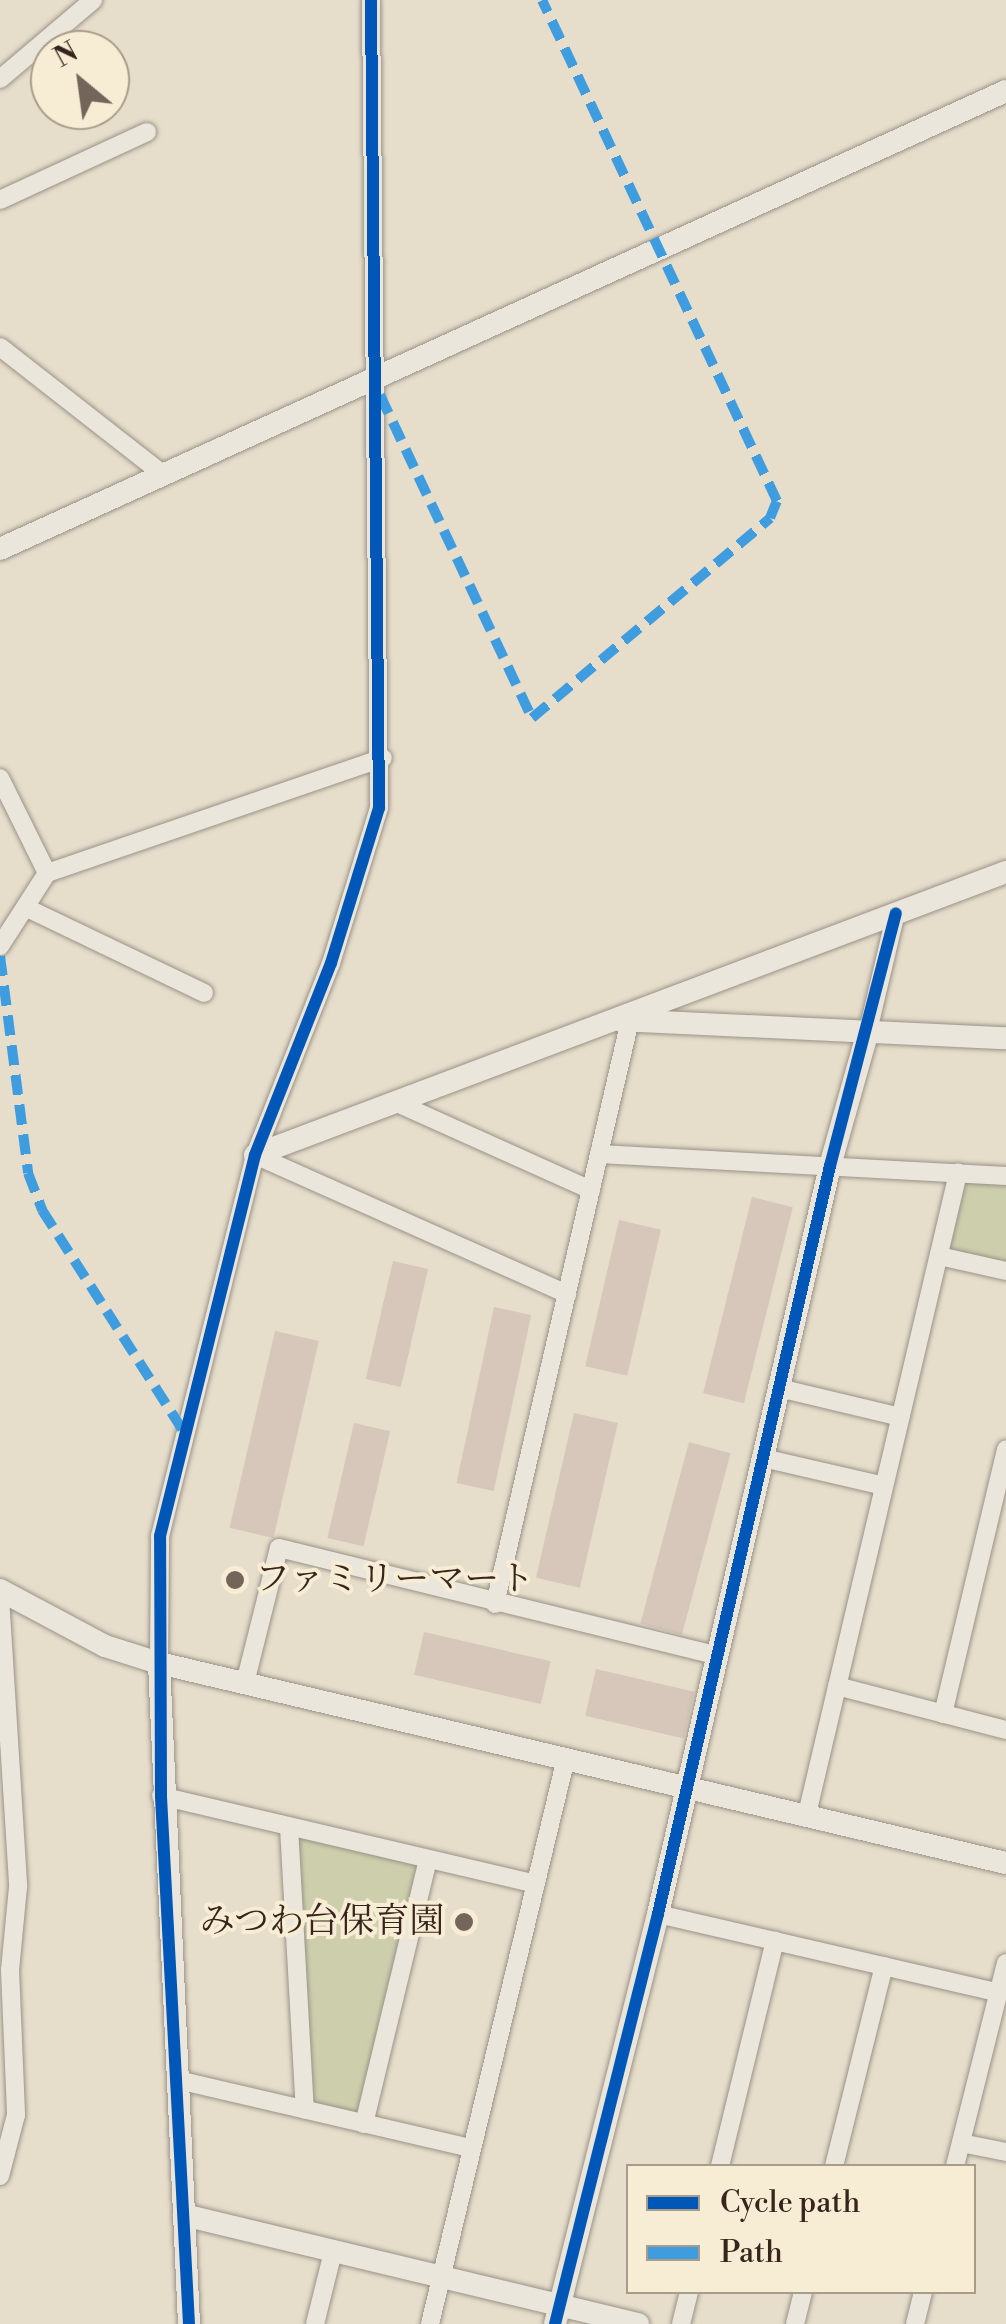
<!DOCTYPE html>
<html>
<head>
<meta charset="utf-8">
<style>
  body { margin:0 }
  #map { position:relative; width:1006px; height:2324px; overflow:hidden; background:#e6ddca; font-family:"Libre Bodoni","Noto Serif JP",serif }
  div>[style] { position:absolute }
  .green>* { inset:0; background:#cdcfac }
  .building>* { inset:0; background:#d6c7ba; transform-origin:0 0 }
  .roads { filter:drop-shadow(0 0 2px #9a9287) drop-shadow(0 0 2px #9a9287) }
  .street>* { height:18px; margin:-9px; padding:0 9px; transform-origin:9px; border-radius:9px; background:#ebe6dc }
  .secondary>* { height:22px; margin:-11px; padding:0 11px; transform-origin:11px; border-radius:11px; background:#ebe6dc }
  .quiet>* { height:10px; margin-top:-5px; transform-origin:0; background:repeating-linear-gradient(90deg,#3e9cdf 0 20px,transparent 0 30px) }
  .cycleway>* { height:12px; margin:-6px; padding:0 6px; transform-origin:6px; border-radius:6px; background:#0057b8 }
  .dots>* { width:28px; height:28px; translate:-50% -50%; box-sizing:border-box; border:5px solid #f7ecd4; border-radius:50% }
  span { translate:-50% -50%; white-space:nowrap; text-align:center; line-height:1.15; -webkit-text-stroke:8px #f7ecd4; paint-order:stroke }
  .poi-label { font-size:35px; color:#37251d }
  .left { translate:0 -50%; text-align:left }
  .right { translate:-100% -50%; text-align:right }
  .legend { position:absolute; left:626px; top:2164px; width:350px; height:130px; box-sizing:border-box; background:#f7ecd4; border:2px solid #aa9c8b; margin:0; padding:12px 18px; list-style:none; font-size:30px; color:#37251d }
  .legend li { display:flex; align-items:center; gap:20px; height:50px }
  .legend b { width:50px; border:2px solid #aa9c8b }
  .north { position:absolute; left:30px; top:30px; width:100px; height:100px; box-sizing:border-box; background:#f7ecd4; border:2px solid #aa9c8b; border-radius:50%; rotate:331deg; font-size:28px; font-weight:700; line-height:40px; text-align:center; color:#37251d }
  .north::after { content:''; display:block; margin:auto; width:35px; height:45px; background:#74655a; clip-path:polygon(50% 0,100% 100%,50% 72%,0 100%) }
</style>
</head>
<body>
<div id="map">
  <div class="green">
    <div style="clip-path:polygon(1006px 1180px,1006px 1264px,947px 1251px,964px 1181px)"></div>
    <div style="clip-path:polygon(298px 1836px,418px 1865px,362px 2108px,351px 2116px,314px 2103px)"></div>
  </div>
  <div class="building">
    <div style="left:752px;top:1197px;width:42px;height:202px;rotate:14deg"></div>
    <div style="left:619px;top:1220px;width:43px;height:150px;rotate:13deg"></div>
    <div style="left:393px;top:1261px;width:36px;height:121px;rotate:13deg"></div>
    <div style="left:494px;top:1307px;width:38px;height:180px;rotate:12deg"></div>
    <div style="left:275px;top:1331px;width:45px;height:202px;rotate:13deg"></div>
    <div style="left:574px;top:1413px;width:45px;height:169px;rotate:13deg"></div>
    <div style="left:354px;top:1423px;width:37px;height:118px;rotate:13deg"></div>
    <div style="left:689px;top:1442px;width:43px;height:188px;rotate:15deg"></div>
    <div style="left:424px;top:1632px;width:130px;height:44px;rotate:13deg"></div>
    <div style="left:596px;top:1669px;width:101px;height:48px;rotate:13deg"></div>
  </div>
  <div class="roads">
    <div class="street">
      <div style="left:0;top:79px;width:122px;rotate:-40.3deg"></div>
      <div style="left:0;top:200px;width:162px;rotate:-24.8deg"></div>
      <div style="left:0;top:347px;width:208px;rotate:38deg"></div>
      <div style="left:0;top:778px;width:106px;rotate:63.7deg"></div>
      <div style="left:29px;top:909px;width:194px;rotate:25.6deg"></div>
      <div style="left:0;top:946px;width:87px;rotate:-57.2deg"></div>
      <div style="left:47px;top:873px;width:355px;rotate:-18.9deg"></div>
      <div style="left:868px;top:1031px;width:121px;rotate:-76.7deg"></div>
      <div style="left:395px;top:1102px;width:215px;rotate:24.2deg"></div>
      <div style="left:599px;top:1154px;width:408px;rotate:3.1deg"></div>
      <div style="left:255px;top:1155px;width:342px;rotate:24deg"></div>
      <div style="left:939px;top:1256px;width:69px;rotate:12.6deg"></div>
      <div style="left:779px;top:1388px;width:125px;rotate:13.4deg"></div>
      <div style="left:763px;top:1458px;width:124px;rotate:13deg"></div>
      <div style="left:0;top:1597px;width:291px;rotate:86.4deg"></div>
      <div style="left:18px;top:1887px;width:83px;rotate:95.5deg"></div>
      <div style="left:10px;top:1970px;width:145px;rotate:87.6deg"></div>
      <div style="left:16px;top:2115px;width:63px;rotate:104.7deg"></div>
      <div style="left:495px;top:1604px;width:599px;rotate:-76.98deg"></div>
      <div style="left:159px;top:1663px;width:127px;rotate:-89.5deg"></div>
      <div style="left:160px;top:1536px;width:393px;rotate:-76deg"></div>
      <div style="left:255px;top:1155px;width:206px;rotate:-68.4deg"></div>
      <div style="left:331px;top:963px;width:162px;rotate:-72.8deg"></div>
      <div style="left:379px;top:808px;width:808px;rotate:-90.57deg"></div>
      <div style="left:245px;top:1683px;width:139px;rotate:-75.9deg"></div>
      <div style="left:279px;top:1548px;width:452px;rotate:13.8deg"></div>
      <div style="left:837px;top:1686px;width:175px;rotate:14.6deg"></div>
      <div style="left:943px;top:1714px;width:272px;rotate:-76.6deg"></div>
      <div style="left:161px;top:1796px;width:384px;rotate:13.2deg"></div>
      <div style="left:807px;top:1814px;width:659px;rotate:-76.74deg"></div>
      <div style="left:289px;top:1827px;width:283px;rotate:86.8deg"></div>
      <div style="left:658px;top:1914px;width:351px;rotate:13deg"></div>
      <div style="left:178px;top:2080px;width:301px;rotate:13.1deg"></div>
      <div style="left:364px;top:2124px;width:272px;rotate:-76.4deg"></div>
      <div style="left:961px;top:2143px;width:46px;rotate:11.3deg"></div>
      <div style="left:720px;top:2166px;width:232px;rotate:-76.3deg"></div>
      <div style="left:834px;top:2166px;width:206px;rotate:-76deg"></div>
      <div style="left:955px;top:2166px;width:209px;rotate:-75.9deg"></div>
      <div style="left:315px;top:2324px;width:74px;rotate:-76deg"></div>
      <div style="left:430px;top:2324px;width:582px;rotate:-76.49deg"></div>
      <div style="left:681px;top:2324px;width:33px;rotate:-76deg"></div>
      <div style="left:795px;top:2324px;width:33px;rotate:-76deg"></div>
      <div style="left:915px;top:2324px;width:33px;rotate:-76deg"></div>
    </div>
    <div class="secondary">
      <div style="left:0;top:549px;width:1105px;rotate:-24.48deg"></div>
      <div style="left:619px;top:1020px;width:387px;rotate:2.7deg"></div>
      <div style="left:255px;top:1155px;width:803px;rotate:-20.65deg"></div>
      <div style="left:0;top:1590px;width:119px;rotate:28.1deg"></div>
      <div style="left:105px;top:1646px;width:57px;rotate:17.5deg"></div>
      <div style="left:159px;top:1663px;width:870px;rotate:13.29deg"></div>
      <div style="left:159px;top:1663px;width:662px;rotate:87.4deg"></div>
      <div style="left:184px;top:2215px;width:467px;rotate:13.5deg"></div>
      <div style="left:555px;top:2324px;width:423px;rotate:-75.9deg"></div>
      <div style="left:658px;top:1914px;width:768px;rotate:-77.05deg"></div>
      <div style="left:830px;top:1166px;width:140px;rotate:-74.3deg"></div>
    </div>
  </div>
  <div class="quiet">
    <div style="left:380px;top:395px;width:357px;rotate:64.8deg"></div>
    <div style="left:532px;top:718px;width:311px;rotate:-40deg"></div>
    <div style="left:770px;top:518px;width:18px;rotate:-68deg"></div>
    <div style="left:777px;top:501px;width:553px;rotate:-115.13deg"></div>
    <div style="left:0;top:956px;width:219px;rotate:82.6deg"></div>
    <div style="left:28px;top:1173px;width:40px;rotate:69deg"></div>
    <div style="left:42px;top:1210px;width:267px;rotate:57.4deg"></div>
  </div>
  <div class="cycleway">
    <div style="left:189px;top:2324px;width:529px;rotate:-93.04deg"></div>
    <div style="left:161px;top:1796px;width:260px;rotate:-90.2deg"></div>
    <div style="left:160px;top:1536px;width:393px;rotate:-76deg"></div>
    <div style="left:255px;top:1155px;width:206px;rotate:-68.4deg"></div>
    <div style="left:331px;top:963px;width:162px;rotate:-72.8deg"></div>
    <div style="left:379px;top:808px;width:808px;rotate:-90.57deg"></div>
    <div style="left:555px;top:2324px;width:423px;rotate:-75.9deg"></div>
    <div style="left:658px;top:1914px;width:768px;rotate:-77.05deg"></div>
    <div style="left:830px;top:1166px;width:261px;rotate:-75.4deg"></div>
  </div>
  <div class="dots">
    <div style="left:235px;top:1580px;background:#74655a"></div>
    <div style="left:464px;top:1922px;background:#74655a"></div>
  </div>
  <div class="poi-label">
    <span class="left" style="left:255px;top:1580px">ファミリーマート</span>
    <span class="right" style="left:444px;top:1922px">みつわ台保育園</span>
  </div>
  <ul class="legend">
  <li><b style="height:12px;background:#0057b8"></b>Cycle path</li>
  <li><b style="height:12px;background:#3e9cdf"></b>Path</li>
  </ul>
  <div class="north">N</div>
</div>
</body>
</html>
